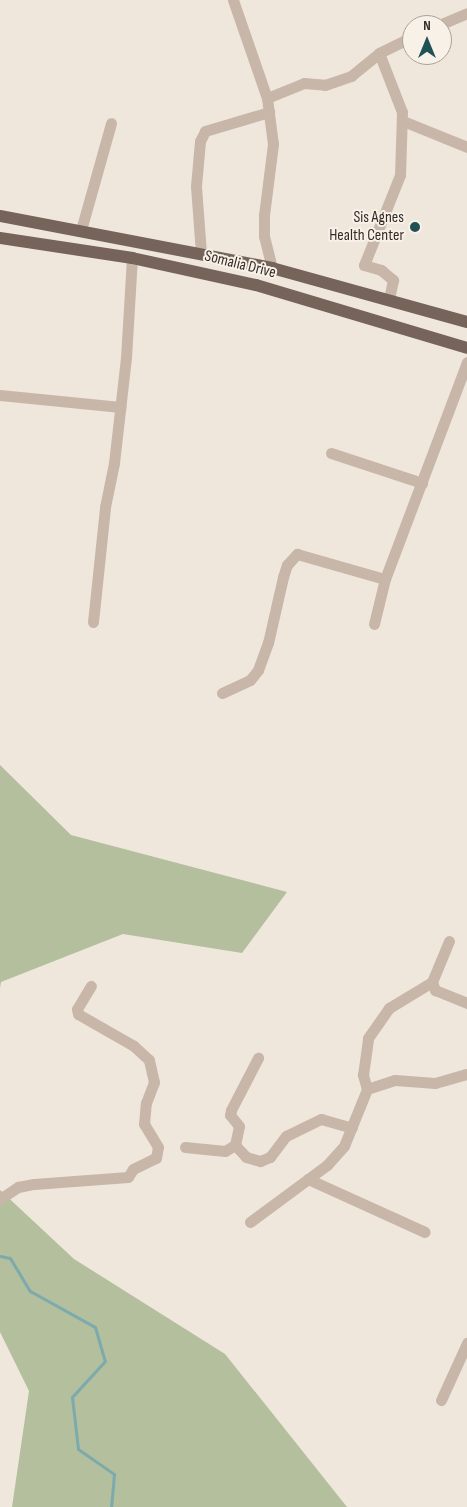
<!DOCTYPE html>
<html>
<head>
<meta charset="utf-8">
<style>
  body { margin:0 }
  #map { position:relative; width:467px; height:1507px; overflow:hidden; background:#f0e7dc; font-family:"Sofia Sans Condensed",sans-serif }
  div>[style] { position:absolute }
  .green>* { inset:0; background:#b3bf9d }
  .stream>* { height:3px; margin:-1.5px; padding:0 1.5px; transform-origin:1.5px; border-radius:1.5px; background:#7daaac }
  .minor>* { height:11px; margin:-5.5px; padding:0 5.5px; transform-origin:5.5px; border-radius:5.5px; background:#c8b7a9 }
  .primary>* { height:12px; margin:-6px; padding:0 6px; transform-origin:6px; border-radius:6px; background:#76635a }
  .dots>* { width:14px; height:14px; translate:-50% -50%; box-sizing:border-box; border:2px solid #f8f1e8; border-radius:50% }
  span { translate:-50% -50%; white-space:nowrap; text-align:center; line-height:1.15; -webkit-text-stroke:4px #f8f1e8; paint-order:stroke }
  .poi-label { font-size:16px; color:#352c28 }
  .right { translate:-100% -50%; text-align:right }
  .street-label { font-size:16px; color:#352c28 }
  .north { position:absolute; left:402px; top:15px; width:50px; height:50px; box-sizing:border-box; background:#f8f1e8; border:1px solid #aaa29b; border-radius:50%; rotate:0deg; font-size:14px; font-weight:700; line-height:20px; text-align:center; color:#352c28 }
  .north::after { content:''; display:block; margin:auto; width:18px; height:22px; background:#205154; clip-path:polygon(50% 0,100% 100%,50% 72%,0 100%) }
</style>
</head>
<body>
<div id="map">
  <div class="green">
    <div style="clip-path:polygon(0 765px,71px 835px,287px 892px,242px 953px,123px 934px,1px 982px,0 988px)"></div>
    <div style="clip-path:polygon(0 1190px,74px 1259px,225px 1354px,347px 1507px,12px 1507px,29px 1391px,0 1332px)"></div>
  </div>
  <div class="stream">
    <div style="left:0;top:1256px;width:10px;rotate:11deg"></div>
    <div style="left:10px;top:1258px;width:39px;rotate:59deg"></div>
    <div style="left:30px;top:1291px;width:74px;rotate:29deg"></div>
    <div style="left:95px;top:1327px;width:35px;rotate:74deg"></div>
    <div style="left:105px;top:1361px;width:49px;rotate:132.5deg"></div>
    <div style="left:72px;top:1397px;width:52px;rotate:83.4deg"></div>
    <div style="left:78px;top:1449px;width:44px;rotate:34.8deg"></div>
    <div style="left:114px;top:1474px;width:33px;rotate:95deg"></div>
  </div>
  <div class="minor">
    <div style="left:233px;top:0;width:104px;rotate:70.9deg"></div>
    <div style="left:267px;top:98px;width:46px;rotate:82.6deg"></div>
    <div style="left:273px;top:144px;width:72px;rotate:97.2deg"></div>
    <div style="left:264px;top:215px;width:21px;rotate:90deg"></div>
    <div style="left:264px;top:236px;width:33px;rotate:76deg"></div>
    <div style="left:439px;top:25px;width:30px;rotate:-23deg"></div>
    <div style="left:379px;top:53px;width:63px;rotate:68.7deg"></div>
    <div style="left:402px;top:112px;width:63px;rotate:91.8deg"></div>
    <div style="left:400px;top:175px;width:97px;rotate:111.8deg"></div>
    <div style="left:364px;top:265px;width:18px;rotate:16deg"></div>
    <div style="left:381px;top:270px;width:16px;rotate:40deg"></div>
    <div style="left:393px;top:280px;width:19px;rotate:102deg"></div>
    <div style="left:267px;top:98px;width:40px;rotate:-22deg"></div>
    <div style="left:304px;top:83px;width:21px;rotate:5deg"></div>
    <div style="left:325px;top:85px;width:28px;rotate:-19deg"></div>
    <div style="left:351px;top:76px;width:36px;rotate:-39deg"></div>
    <div style="left:379px;top:53px;width:37px;rotate:-26deg"></div>
    <div style="left:403px;top:121px;width:69px;rotate:22.1deg"></div>
    <div style="left:81px;top:230px;width:111px;rotate:-74.3deg"></div>
    <div style="left:201px;top:253px;width:67px;rotate:-94.3deg"></div>
    <div style="left:196px;top:186px;width:45px;rotate:-84.9deg"></div>
    <div style="left:200px;top:141px;width:11px;rotate:-63deg"></div>
    <div style="left:205px;top:131px;width:67px;rotate:-16.5deg"></div>
    <div style="left:0;top:395px;width:121px;rotate:5.7deg"></div>
    <div style="left:331px;top:453px;width:96px;rotate:18.2deg"></div>
    <div style="left:93px;top:622px;width:116px;rotate:-84deg"></div>
    <div style="left:105px;top:507px;width:45px;rotate:-78.4deg"></div>
    <div style="left:114px;top:463px;width:106px;rotate:-83.5deg"></div>
    <div style="left:126px;top:358px;width:100px;rotate:-86.6deg"></div>
    <div style="left:374px;top:624px;width:46px;rotate:-76.3deg"></div>
    <div style="left:385px;top:579px;width:232px;rotate:-69.3deg"></div>
    <div style="left:222px;top:693px;width:31px;rotate:-25deg"></div>
    <div style="left:250px;top:680px;width:13px;rotate:-51deg"></div>
    <div style="left:258px;top:670px;width:29px;rotate:-70deg"></div>
    <div style="left:268px;top:643px;width:68px;rotate:-77.2deg"></div>
    <div style="left:283px;top:577px;width:13px;rotate:-72deg"></div>
    <div style="left:287px;top:565px;width:15px;rotate:-48deg"></div>
    <div style="left:297px;top:554px;width:91px;rotate:15.9deg"></div>
    <div style="left:449px;top:941px;width:44px;rotate:112.5deg"></div>
    <div style="left:432px;top:982px;width:9px;rotate:69deg"></div>
    <div style="left:435px;top:990px;width:35px;rotate:22deg"></div>
    <div style="left:367px;top:1089px;width:29px;rotate:-18deg"></div>
    <div style="left:395px;top:1080px;width:40px;rotate:4.3deg"></div>
    <div style="left:435px;top:1083px;width:33px;rotate:-16deg"></div>
    <div style="left:235px;top:1145px;width:16px;rotate:47deg"></div>
    <div style="left:246px;top:1157px;width:15px;rotate:16deg"></div>
    <div style="left:260px;top:1161px;width:11px;rotate:-22deg"></div>
    <div style="left:270px;top:1157px;width:26px;rotate:-53deg"></div>
    <div style="left:286px;top:1136px;width:39px;rotate:-26deg"></div>
    <div style="left:321px;top:1119px;width:32px;rotate:16deg"></div>
    <div style="left:185px;top:1147px;width:40px;rotate:5.7deg"></div>
    <div style="left:225px;top:1151px;width:12px;rotate:-31deg"></div>
    <div style="left:235px;top:1145px;width:19px;rotate:-78deg"></div>
    <div style="left:239px;top:1126px;width:14px;rotate:-129deg"></div>
    <div style="left:230px;top:1115px;width:5px;rotate:-79deg"></div>
    <div style="left:231px;top:1110px;width:59px;rotate:-62.6deg"></div>
    <div style="left:308px;top:1179px;width:128px;rotate:24.4deg"></div>
    <div style="left:0;top:1199px;width:22px;rotate:-34deg"></div>
    <div style="left:18px;top:1187px;width:16px;rotate:-11deg"></div>
    <div style="left:34px;top:1184px;width:94px;rotate:-4.3deg"></div>
    <div style="left:128px;top:1177px;width:9px;rotate:-58deg"></div>
    <div style="left:133px;top:1169px;width:25px;rotate:-26deg"></div>
    <div style="left:156px;top:1158px;width:11px;rotate:-80deg"></div>
    <div style="left:158px;top:1147px;width:27px;rotate:-121deg"></div>
    <div style="left:144px;top:1124px;width:21px;rotate:-85deg"></div>
    <div style="left:146px;top:1103px;width:22px;rotate:-69deg"></div>
    <div style="left:154px;top:1082px;width:23px;rotate:-103deg"></div>
    <div style="left:149px;top:1060px;width:21px;rotate:-137deg"></div>
    <div style="left:134px;top:1046px;width:64px;rotate:-150.3deg"></div>
    <div style="left:78px;top:1014px;width:5px;rotate:-101deg"></div>
    <div style="left:77px;top:1009px;width:27px;rotate:-59deg"></div>
    <div style="left:250px;top:1222px;width:96px;rotate:-36.5deg"></div>
    <div style="left:327px;top:1165px;width:25px;rotate:-48deg"></div>
    <div style="left:344px;top:1146px;width:61px;rotate:-68deg"></div>
    <div style="left:367px;top:1089px;width:15px;rotate:-106deg"></div>
    <div style="left:363px;top:1075px;width:37px;rotate:-82deg"></div>
    <div style="left:368px;top:1038px;width:37px;rotate:-55deg"></div>
    <div style="left:389px;top:1008px;width:50px;rotate:-31.2deg"></div>
    <div style="left:441px;top:1400px;width:63px;rotate:-65.5deg"></div>
  </div>
  <div class="primary">
    <div style="left:0;top:216px;width:277px;rotate:10.8deg"></div>
    <div style="left:272px;top:268px;width:202px;rotate:15.5deg"></div>
    <div style="left:0;top:238px;width:134px;rotate:8.6deg"></div>
    <div style="left:132px;top:258px;width:127px;rotate:12.3deg"></div>
    <div style="left:256px;top:285px;width:220px;rotate:16.6deg"></div>
  </div>
  <div class="dots">
    <div style="left:415px;top:227px;background:#205154"></div>
  </div>
  <div class="poi-label">
    <span class="right" style="left:404px;top:227px">Sis Agnes<br>Health Center</span>
  </div>
  <div class="street-label">
    <span style="left:240px;top:265px;rotate:14deg">Somalia Drive</span>
  </div>
  <div class="north">N</div>
</div>
</body>
</html>
